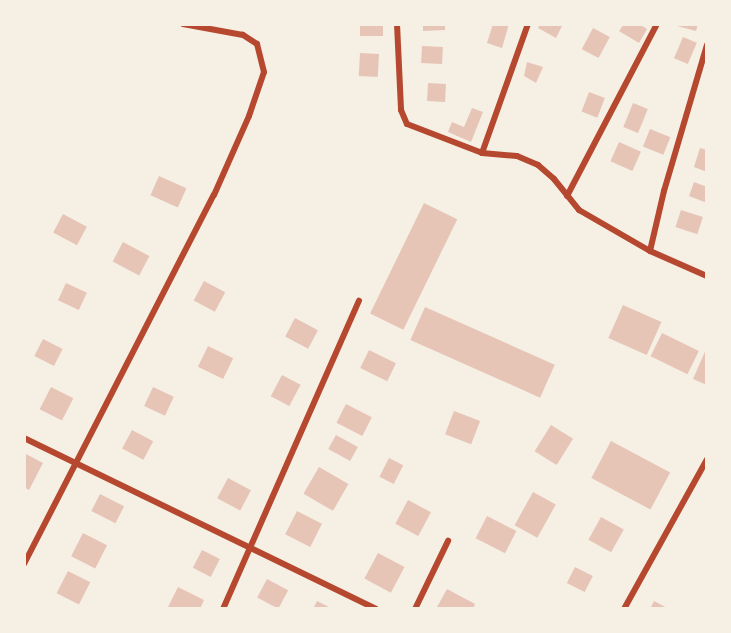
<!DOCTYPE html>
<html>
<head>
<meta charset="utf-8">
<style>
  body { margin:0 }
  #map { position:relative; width:731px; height:633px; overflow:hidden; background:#f6efe4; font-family:"Work Sans",sans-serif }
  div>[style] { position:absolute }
  .building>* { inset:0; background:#e6c5b7; transform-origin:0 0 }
  .minor>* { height:6px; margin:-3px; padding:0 3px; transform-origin:3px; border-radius:3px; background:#b5482f }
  span { translate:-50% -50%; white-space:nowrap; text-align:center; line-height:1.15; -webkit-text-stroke:4.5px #f6efe4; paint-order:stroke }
  .frame { position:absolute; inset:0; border:26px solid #f6efe4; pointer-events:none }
</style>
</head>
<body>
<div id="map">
  <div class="building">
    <div style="left:360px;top:24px;width:23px;height:12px"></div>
    <div style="clip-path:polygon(423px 24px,445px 24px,445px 30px,423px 31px)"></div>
    <div style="clip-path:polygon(493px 24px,509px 24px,502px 48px,487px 43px)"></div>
    <div style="clip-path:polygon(540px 24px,563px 24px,556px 38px,538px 28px)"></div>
    <div style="clip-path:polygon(624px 24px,639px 24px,647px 29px,639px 43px,619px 31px)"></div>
    <div style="clip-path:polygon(677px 24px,698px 24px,696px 31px,677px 26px)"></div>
    <div style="left:593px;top:28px;width:19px;height:24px;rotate:28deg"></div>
    <div style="left:683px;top:37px;width:15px;height:23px;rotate:23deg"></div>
    <div style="left:422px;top:46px;width:21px;height:17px;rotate:3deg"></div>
    <div style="left:360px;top:53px;width:19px;height:23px;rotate:3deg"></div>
    <div style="clip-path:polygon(527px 62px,543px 67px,536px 83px,524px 76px)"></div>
    <div style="left:428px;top:83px;width:18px;height:18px;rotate:3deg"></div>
    <div style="left:589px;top:92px;width:17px;height:21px;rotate:21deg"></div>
    <div style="left:633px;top:103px;width:16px;height:26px;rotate:22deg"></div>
    <div style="clip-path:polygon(472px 108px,483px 112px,471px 142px,448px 132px,452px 122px,464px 127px)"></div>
    <div style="left:650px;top:129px;width:22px;height:19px;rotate:22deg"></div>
    <div style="left:619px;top:142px;width:24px;height:21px;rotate:24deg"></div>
    <div style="clip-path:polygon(700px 148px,707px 150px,707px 172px,694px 167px)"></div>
    <div style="left:159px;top:176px;width:30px;height:21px;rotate:24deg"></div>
    <div style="clip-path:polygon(694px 182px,707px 187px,707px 203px,689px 196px)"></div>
    <div style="left:424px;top:203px;width:37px;height:123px;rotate:26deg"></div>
    <div style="left:681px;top:210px;width:23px;height:18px;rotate:18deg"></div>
    <div style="left:63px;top:214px;width:27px;height:21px;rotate:28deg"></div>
    <div style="left:123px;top:242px;width:30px;height:22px;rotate:28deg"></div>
    <div style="left:204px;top:281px;width:24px;height:22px;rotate:28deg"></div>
    <div style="left:66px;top:283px;width:23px;height:19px;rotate:25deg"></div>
    <div style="left:623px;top:305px;width:42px;height:36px;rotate:24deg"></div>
    <div style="left:425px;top:307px;width:142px;height:36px;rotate:24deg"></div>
    <div style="left:295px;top:318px;width:26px;height:21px;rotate:28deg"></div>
    <div style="left:662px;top:333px;width:41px;height:26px;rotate:26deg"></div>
    <div style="left:43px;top:339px;width:22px;height:19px;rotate:27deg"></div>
    <div style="left:208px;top:346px;width:28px;height:23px;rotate:26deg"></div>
    <div style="clip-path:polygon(707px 347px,707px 385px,693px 379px)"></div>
    <div style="left:369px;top:350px;width:30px;height:20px;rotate:26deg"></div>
    <div style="left:282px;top:375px;width:21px;height:24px;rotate:28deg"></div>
    <div style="left:51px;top:387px;width:25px;height:25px;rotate:27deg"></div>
    <div style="left:153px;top:387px;width:23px;height:21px;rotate:25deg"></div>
    <div style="left:346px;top:404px;width:29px;height:21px;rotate:27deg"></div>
    <div style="left:454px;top:411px;width:28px;height:25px;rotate:21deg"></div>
    <div style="left:551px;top:425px;width:26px;height:31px;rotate:32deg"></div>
    <div style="left:132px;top:430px;width:24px;height:21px;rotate:28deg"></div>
    <div style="left:336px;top:435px;width:25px;height:16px;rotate:29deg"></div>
    <div style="left:611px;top:441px;width:67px;height:42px;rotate:28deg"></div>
    <div style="clip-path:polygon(24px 453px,43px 463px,29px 490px,24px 487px)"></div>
    <div style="left:389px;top:458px;width:16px;height:21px;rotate:27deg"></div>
    <div style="left:319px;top:467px;width:34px;height:31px;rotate:30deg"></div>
    <div style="left:228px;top:478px;width:26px;height:23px;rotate:28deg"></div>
    <div style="left:533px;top:492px;width:26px;height:38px;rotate:29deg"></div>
    <div style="left:100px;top:494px;width:27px;height:19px;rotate:27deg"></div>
    <div style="left:408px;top:500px;width:26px;height:27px;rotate:28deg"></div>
    <div style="left:297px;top:511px;width:28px;height:26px;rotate:27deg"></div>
    <div style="left:487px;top:516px;width:33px;height:25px;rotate:27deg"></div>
    <div style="left:601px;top:517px;width:26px;height:26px;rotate:29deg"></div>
    <div style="left:83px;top:533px;width:27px;height:26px;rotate:27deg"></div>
    <div style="left:202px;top:550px;width:20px;height:20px;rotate:27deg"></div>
    <div style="left:378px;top:553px;width:30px;height:29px;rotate:28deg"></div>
    <div style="left:575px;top:567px;width:20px;height:18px;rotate:27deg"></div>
    <div style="left:68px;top:571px;width:25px;height:25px;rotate:27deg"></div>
    <div style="left:267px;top:579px;width:24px;height:21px;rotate:28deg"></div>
    <div style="clip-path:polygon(178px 587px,204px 600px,200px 609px,167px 609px)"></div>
    <div style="clip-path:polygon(447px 589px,475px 604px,473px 609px,436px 609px)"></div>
    <div style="clip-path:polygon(317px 601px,333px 609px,313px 609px)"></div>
    <div style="clip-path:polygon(654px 601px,669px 609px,650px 609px)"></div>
  </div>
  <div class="minor">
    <div style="left:397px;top:24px;width:86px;rotate:87.3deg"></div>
    <div style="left:401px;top:110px;width:15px;rotate:67deg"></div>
    <div style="left:407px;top:124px;width:80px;rotate:21.1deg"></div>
    <div style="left:482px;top:153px;width:35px;rotate:5deg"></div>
    <div style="left:517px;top:156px;width:23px;rotate:23deg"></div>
    <div style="left:538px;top:165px;width:21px;rotate:41deg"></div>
    <div style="left:554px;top:179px;width:40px;rotate:51deg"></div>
    <div style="left:579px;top:210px;width:82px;rotate:30deg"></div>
    <div style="left:650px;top:251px;width:62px;rotate:23.7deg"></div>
    <div style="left:482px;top:153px;width:137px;rotate:-70.4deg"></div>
    <div style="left:567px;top:196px;width:194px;rotate:-62.4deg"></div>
    <div style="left:650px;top:251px;width:62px;rotate:-76.9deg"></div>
    <div style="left:664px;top:191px;width:152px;rotate:-73.6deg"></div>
    <div style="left:24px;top:438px;width:391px;rotate:25.9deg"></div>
    <div style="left:24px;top:564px;width:415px;rotate:-62.8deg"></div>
    <div style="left:214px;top:195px;width:86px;rotate:-66.1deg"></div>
    <div style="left:249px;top:116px;width:46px;rotate:-71.2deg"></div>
    <div style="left:264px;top:72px;width:29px;rotate:-104deg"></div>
    <div style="left:257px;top:44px;width:17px;rotate:-147deg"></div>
    <div style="left:243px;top:35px;width:61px;rotate:-169.6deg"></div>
    <div style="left:223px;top:609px;width:337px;rotate:-66.2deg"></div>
    <div style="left:415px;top:609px;width:76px;rotate:-64.1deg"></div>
    <div style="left:624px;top:609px;width:171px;rotate:-61deg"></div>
  </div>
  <div class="frame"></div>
</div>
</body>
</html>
